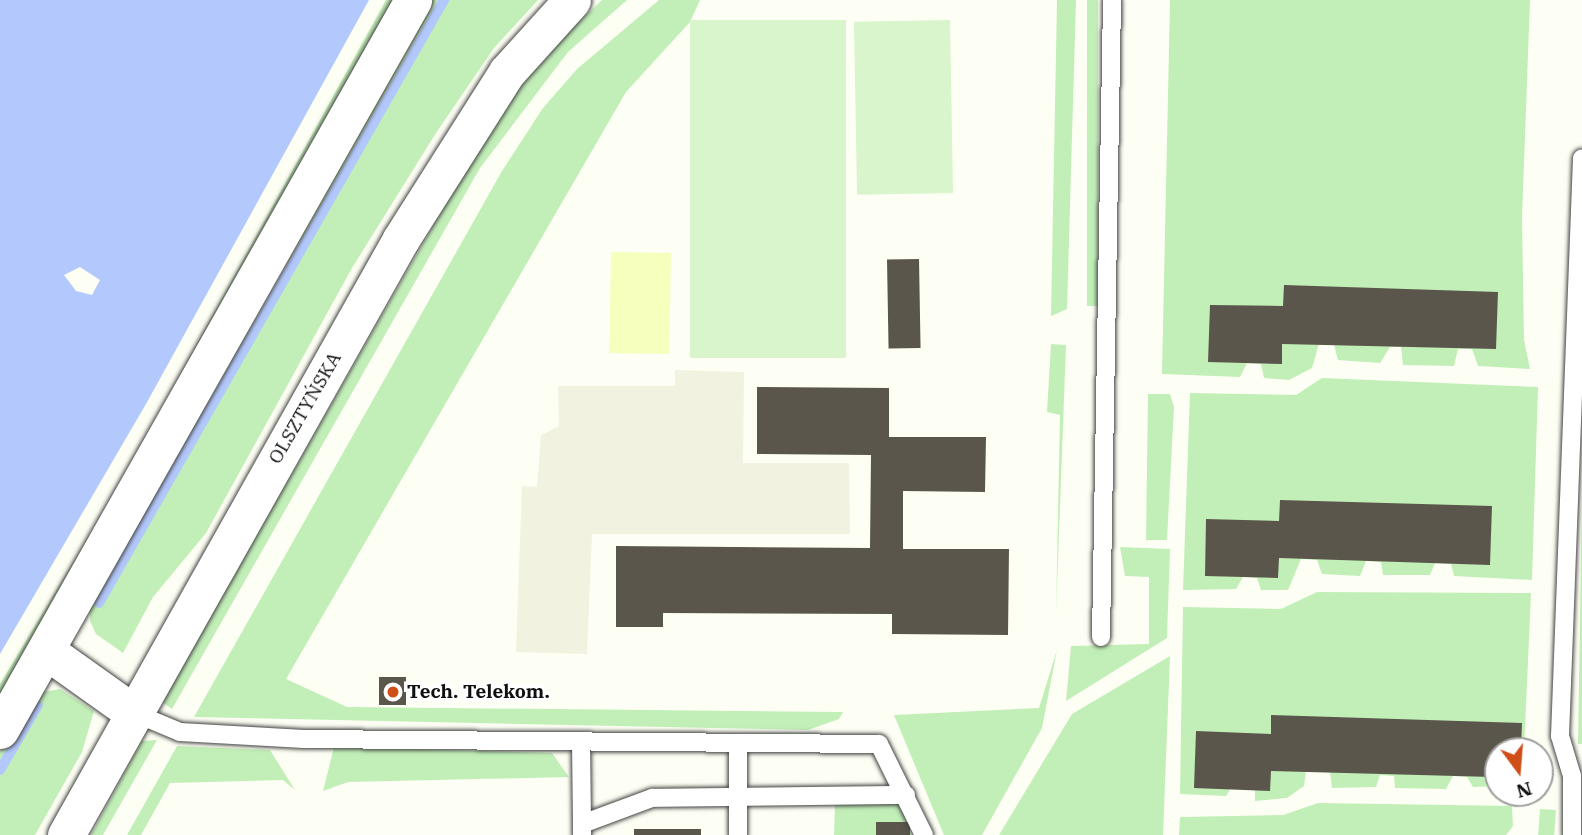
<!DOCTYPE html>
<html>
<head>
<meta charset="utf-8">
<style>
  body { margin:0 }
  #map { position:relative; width:1582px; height:835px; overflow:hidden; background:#fdfff4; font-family:"IBM Plex Serif",serif }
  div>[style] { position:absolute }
  .green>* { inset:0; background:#c2efb8; transform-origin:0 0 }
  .sand>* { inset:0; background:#f7ffbc; transform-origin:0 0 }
  .pitch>* { inset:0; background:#d8f5cb; transform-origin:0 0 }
  .plaza>* { inset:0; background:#f1f2e0 }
  .water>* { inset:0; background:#b3c8fc }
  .stream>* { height:10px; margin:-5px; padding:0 5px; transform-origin:5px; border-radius:5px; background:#b3c8fc }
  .building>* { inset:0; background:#5b564b; transform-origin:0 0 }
  .roads { filter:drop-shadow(0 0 2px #434343) drop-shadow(0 0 2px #434343) }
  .lane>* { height:18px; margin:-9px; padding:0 9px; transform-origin:9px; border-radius:9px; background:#fff }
  .street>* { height:37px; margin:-18.5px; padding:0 18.5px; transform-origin:18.5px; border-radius:18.5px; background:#fff }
  .dots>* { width:19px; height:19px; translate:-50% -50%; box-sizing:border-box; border:4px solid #fff; border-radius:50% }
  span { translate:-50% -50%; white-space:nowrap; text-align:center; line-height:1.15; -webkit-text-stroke:7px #fff; paint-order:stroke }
  .street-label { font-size:19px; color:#101010 }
  .poi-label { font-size:19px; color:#101010; font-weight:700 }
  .left { translate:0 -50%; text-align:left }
  .north { position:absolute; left:1484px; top:737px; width:70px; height:70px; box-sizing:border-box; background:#fff; border:2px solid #9f9f9f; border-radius:50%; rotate:164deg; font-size:19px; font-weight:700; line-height:28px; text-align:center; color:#101010 }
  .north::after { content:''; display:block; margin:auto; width:24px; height:32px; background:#d04f19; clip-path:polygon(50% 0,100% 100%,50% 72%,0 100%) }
</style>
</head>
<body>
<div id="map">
  <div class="green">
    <div style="clip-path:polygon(386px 0,399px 0,0 709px,0 684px,116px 491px)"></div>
    <div style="clip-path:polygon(430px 0,538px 0,494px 48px,436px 133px,352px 268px,206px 533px,153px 597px,123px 653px,96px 634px,90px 621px,90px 600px,275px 286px)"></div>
    <div style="clip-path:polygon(602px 0,627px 0,568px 52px,480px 168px,172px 709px,162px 702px,466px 168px,506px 103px,546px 54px)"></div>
    <div style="clip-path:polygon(659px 0,700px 0,690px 22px,626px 92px,286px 679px,347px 707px,843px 712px,839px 719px,808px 730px,194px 717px,502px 171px,543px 108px,577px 69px)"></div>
    <div style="clip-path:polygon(1057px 0,1076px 0,1067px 309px,1051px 316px)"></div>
    <div style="left:1087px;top:0;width:11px;height:306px"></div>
    <div style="clip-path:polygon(1170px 0,1530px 0,1522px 218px,1524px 340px,1530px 369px,1478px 366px,1472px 349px,1458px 349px,1454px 366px,1403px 365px,1401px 347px,1390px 347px,1380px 363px,1338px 360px,1334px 345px,1319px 344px,1312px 368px,1289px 380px,1264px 378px,1261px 364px,1247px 363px,1240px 377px,1162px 374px)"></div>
    <div style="clip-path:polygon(1051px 344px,1066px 345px,1056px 615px,1060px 415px,1047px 412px)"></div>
    <div style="clip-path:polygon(1322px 378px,1538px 387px,1532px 580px,1454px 576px,1451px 564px,1435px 563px,1430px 575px,1383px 575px,1381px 562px,1366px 561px,1360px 576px,1322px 574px,1317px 560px,1301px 559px,1288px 590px,1261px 590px,1257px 578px,1243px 577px,1236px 589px,1183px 590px,1190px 393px,1296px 395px)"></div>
    <div style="clip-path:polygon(1148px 394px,1170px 394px,1174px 407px,1167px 540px,1146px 540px)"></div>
    <div style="clip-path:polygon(1582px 498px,1582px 744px,1578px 744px)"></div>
    <div style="clip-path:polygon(1120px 547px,1170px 549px,1167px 638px,1066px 701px,1071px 646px,1149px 644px,1149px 577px,1125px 576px)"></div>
    <div style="clip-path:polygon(1317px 592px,1531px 593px,1524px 751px,1498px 751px,1498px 786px,1473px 787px,1467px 777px,1453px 776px,1446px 789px,1395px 788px,1394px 776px,1380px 775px,1376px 787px,1332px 788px,1330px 772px,1306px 771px,1304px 786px,1287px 798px,1255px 801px,1255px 789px,1231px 788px,1226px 796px,1180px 794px,1183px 607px,1281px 609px)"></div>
    <div style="clip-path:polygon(1057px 650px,1042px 728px,982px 835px,944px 835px,894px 715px,1039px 708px)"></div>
    <div style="clip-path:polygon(1170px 656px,1163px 835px,999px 835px,1072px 714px)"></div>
    <div style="clip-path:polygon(60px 689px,94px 711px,82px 752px,35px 835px,0 835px,0 752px,38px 693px)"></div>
    <div style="clip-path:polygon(157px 740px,103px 835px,91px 835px,142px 741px)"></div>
    <div style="clip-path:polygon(177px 746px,270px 750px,295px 790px,283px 780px,170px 783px,141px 835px,127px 835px)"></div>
    <div style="clip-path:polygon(334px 747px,552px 753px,569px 777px,348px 782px,323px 791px)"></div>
    <div style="clip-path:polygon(835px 803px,901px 804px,911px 835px,834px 835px)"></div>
    <div style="clip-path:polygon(1318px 803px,1512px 806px,1513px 826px,1506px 835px,1179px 835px,1180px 817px,1283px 815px)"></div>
    <div style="left:1540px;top:809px;width:16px;height:26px;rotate:4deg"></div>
  </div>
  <div class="sand">
    <div style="left:611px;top:252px;width:60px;height:101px;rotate:1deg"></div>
  </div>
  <div class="pitch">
    <div style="left:846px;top:20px;width:338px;height:156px;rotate:90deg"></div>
    <div style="left:950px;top:20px;width:173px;height:96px;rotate:89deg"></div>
  </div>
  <div class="plaza">
    <div style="clip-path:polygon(675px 370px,744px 372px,743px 463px,849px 463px,850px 534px,592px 534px,587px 654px,516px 652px,522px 486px,537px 487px,541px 435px,559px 426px,558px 386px,675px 386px)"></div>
  </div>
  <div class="water">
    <div style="clip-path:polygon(evenodd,0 0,369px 0,146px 404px,0 654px,0 0,80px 267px,100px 280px,92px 295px,76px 291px,64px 275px,80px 267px)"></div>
  </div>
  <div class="stream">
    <div style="left:99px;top:603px;width:695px;rotate:-60.22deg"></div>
    <div style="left:0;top:770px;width:75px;rotate:-59.7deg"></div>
  </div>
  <div class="building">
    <div style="left:919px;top:259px;width:89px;height:32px;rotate:89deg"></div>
    <div style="clip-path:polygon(1284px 285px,1498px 292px,1496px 349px,1282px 344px,1282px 364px,1208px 362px,1210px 305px,1283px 306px)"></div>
    <div style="clip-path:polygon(757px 387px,889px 388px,889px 437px,986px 437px,985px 492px,903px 491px,903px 549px,1009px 549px,1008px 635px,892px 634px,892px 614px,663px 613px,663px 627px,616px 627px,616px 546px,870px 548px,871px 455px,757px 454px)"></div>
    <div style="clip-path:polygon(1280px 500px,1492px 506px,1490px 565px,1279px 558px,1278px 578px,1205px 576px,1206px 519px,1279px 521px)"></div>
    <div style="left:406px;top:677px;width:28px;height:27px;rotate:90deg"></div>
    <div style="clip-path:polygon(1271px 715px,1522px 723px,1521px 751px,1498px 751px,1493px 777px,1271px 771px,1270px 791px,1194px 788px,1196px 731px,1271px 734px)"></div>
    <div style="left:876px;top:822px;width:34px;height:13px"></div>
    <div style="left:634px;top:829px;width:67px;height:6px"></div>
  </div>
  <div class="roads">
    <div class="lane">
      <div style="left:1101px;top:637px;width:637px;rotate:-89.01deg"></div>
      <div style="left:132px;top:712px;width:52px;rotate:22.6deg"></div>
      <div style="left:180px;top:732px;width:124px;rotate:3.2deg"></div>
      <div style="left:304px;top:739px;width:575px;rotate:0.5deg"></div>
      <div style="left:879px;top:744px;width:102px;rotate:63.7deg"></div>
      <div style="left:581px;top:742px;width:82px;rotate:89.3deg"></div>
      <div style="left:582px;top:835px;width:11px;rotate:-90deg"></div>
      <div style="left:582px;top:824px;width:75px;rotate:-20.4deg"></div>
      <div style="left:652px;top:798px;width:254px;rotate:-0.7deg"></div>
      <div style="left:738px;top:835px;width:92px;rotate:-90deg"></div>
      <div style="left:1572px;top:835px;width:59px;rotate:-90deg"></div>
      <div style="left:1572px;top:776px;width:42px;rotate:-106.7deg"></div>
      <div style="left:1560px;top:736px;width:578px;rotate:-87.82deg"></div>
    </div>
    <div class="street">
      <div style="left:48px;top:652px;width:103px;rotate:35.5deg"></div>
      <div style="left:0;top:730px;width:839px;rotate:-60.5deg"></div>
      <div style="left:66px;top:835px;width:684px;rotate:-60.66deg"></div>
      <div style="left:401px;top:239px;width:198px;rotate:-57.6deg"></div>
      <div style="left:507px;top:72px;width:97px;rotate:-47.9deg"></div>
    </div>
  </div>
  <div class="dots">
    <div style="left:393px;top:692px;background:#d04f19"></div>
  </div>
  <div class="street-label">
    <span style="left:305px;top:408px;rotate:-60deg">OLSZTYŃSKA</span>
  </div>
  <div class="poi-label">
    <span class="left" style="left:407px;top:692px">Tech. Telekom.</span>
  </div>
  <div class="north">N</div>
</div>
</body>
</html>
